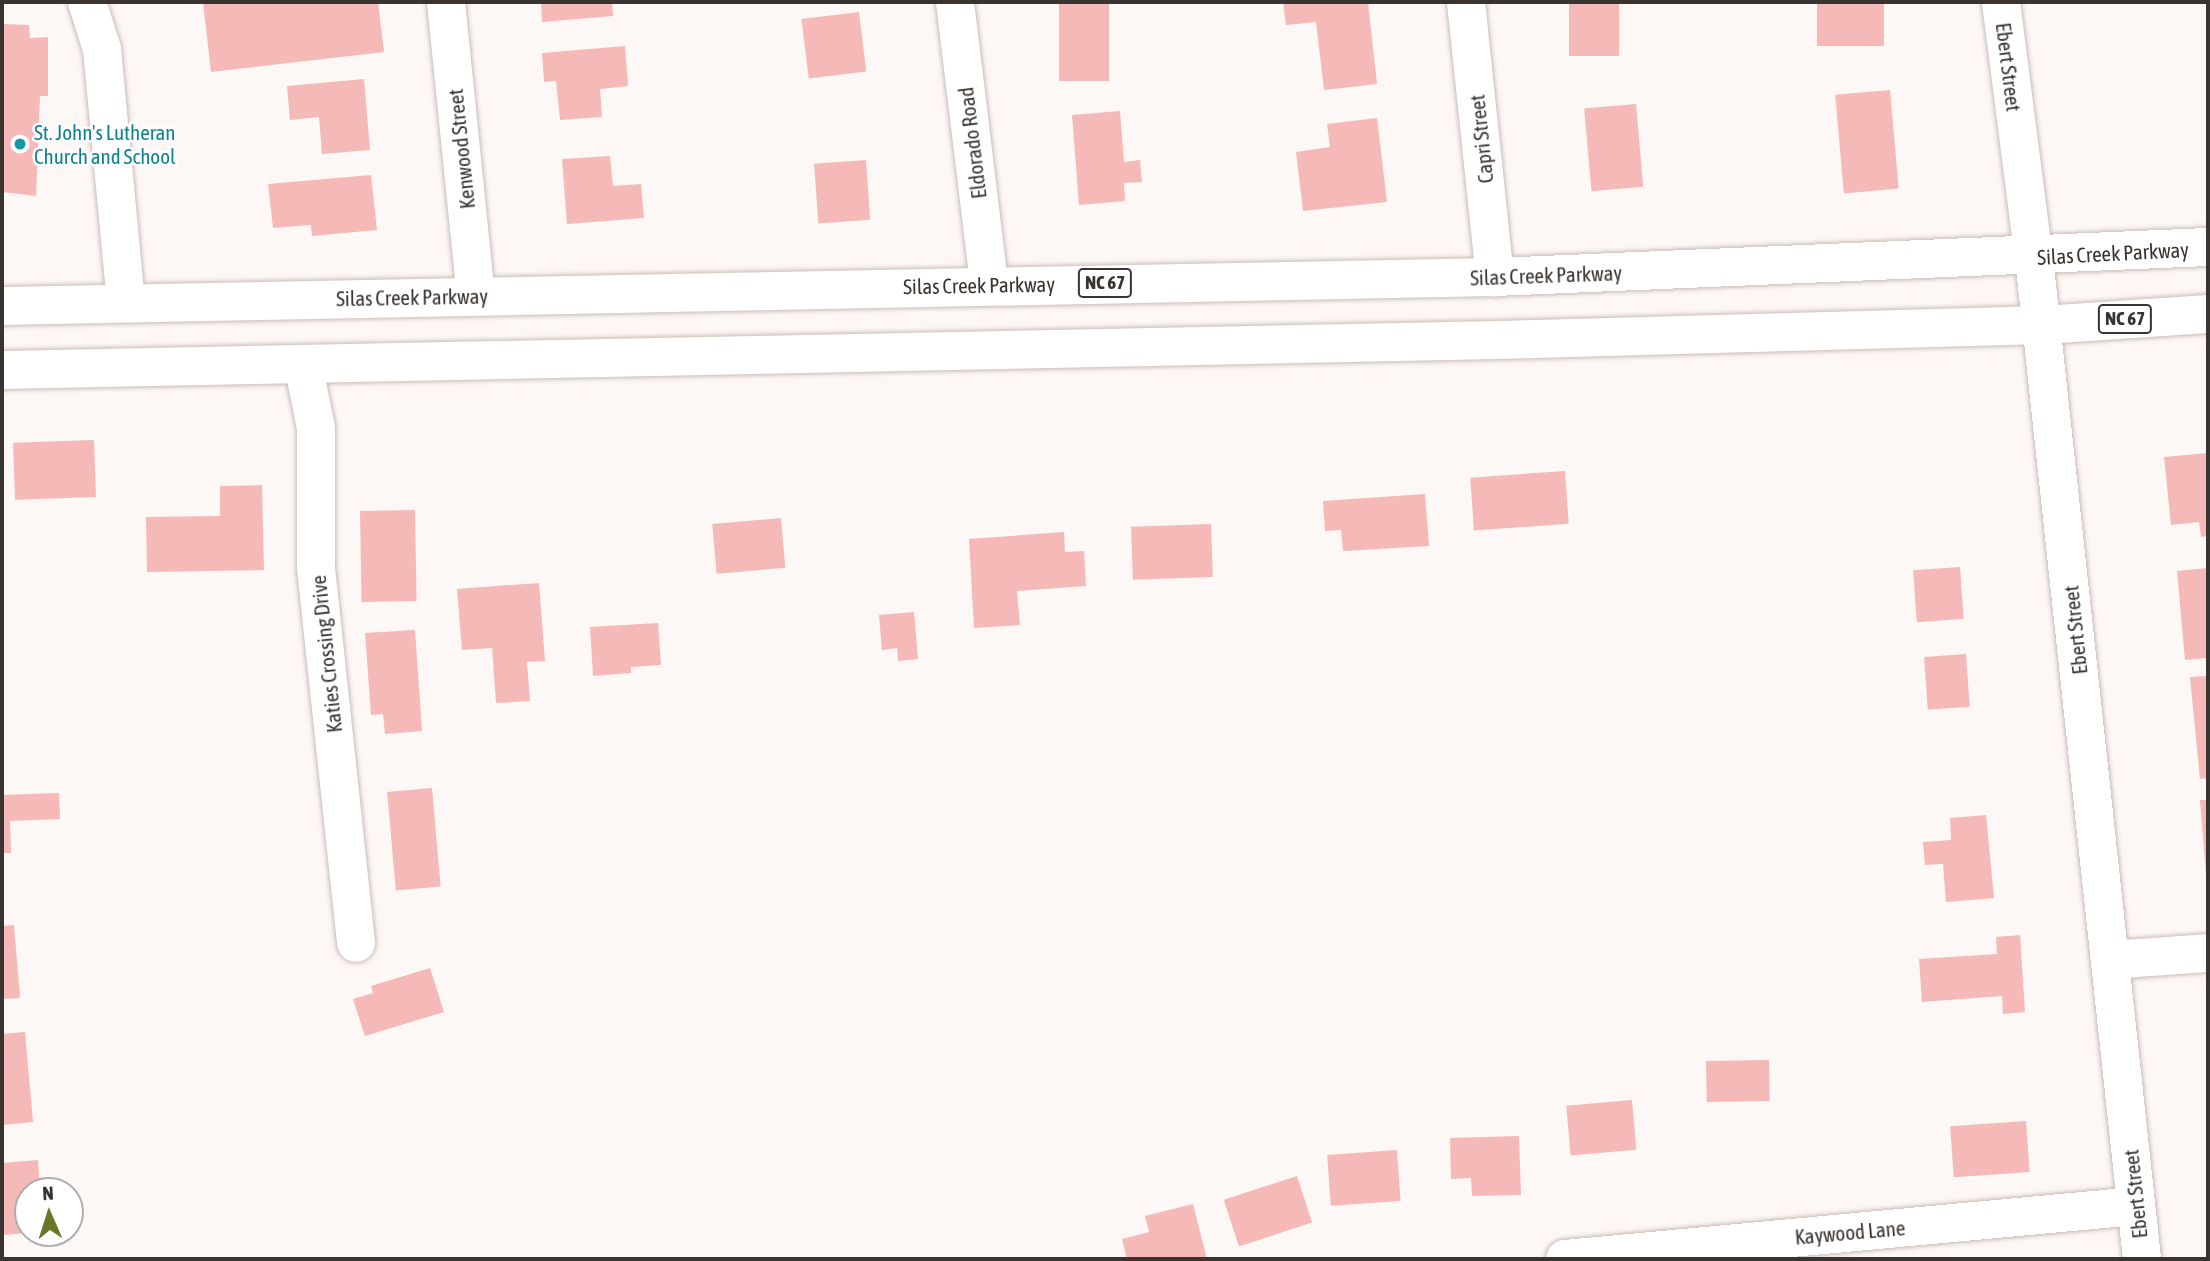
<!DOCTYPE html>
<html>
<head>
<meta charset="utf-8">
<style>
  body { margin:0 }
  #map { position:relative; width:2210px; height:1261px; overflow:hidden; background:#fdf7f5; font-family:"Asap Condensed",sans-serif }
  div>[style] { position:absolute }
  .building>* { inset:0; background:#f5bab7; transform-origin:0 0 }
  .roads { filter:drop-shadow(0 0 2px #cbbcb6) drop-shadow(0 0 2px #cbbcb6) }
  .minor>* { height:38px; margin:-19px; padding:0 19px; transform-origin:19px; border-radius:19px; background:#fff }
  .major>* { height:38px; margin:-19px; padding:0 19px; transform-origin:19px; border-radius:19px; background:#fff }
  .dots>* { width:19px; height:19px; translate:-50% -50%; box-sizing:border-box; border:4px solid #fff; border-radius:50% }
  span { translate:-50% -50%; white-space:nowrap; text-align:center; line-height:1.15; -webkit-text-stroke:5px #fff; paint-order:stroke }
  .shield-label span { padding:2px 5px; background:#fff; border:2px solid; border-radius:5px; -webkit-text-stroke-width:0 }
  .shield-label { font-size:19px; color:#3a3431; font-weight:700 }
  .street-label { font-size:21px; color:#3a3431 }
  .culture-label { font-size:21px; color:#0d838f }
  .left { translate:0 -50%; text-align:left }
  .frame { position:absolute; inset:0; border:4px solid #3a3431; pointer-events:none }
  .north { position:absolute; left:14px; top:1177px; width:70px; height:70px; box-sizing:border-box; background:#fff; border:2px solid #b0aead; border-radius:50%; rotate:357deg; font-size:19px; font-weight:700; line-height:28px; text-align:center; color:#3a3431 }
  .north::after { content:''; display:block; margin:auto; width:24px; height:32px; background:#697826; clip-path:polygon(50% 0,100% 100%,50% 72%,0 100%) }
</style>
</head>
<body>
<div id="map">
  <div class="building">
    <div style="clip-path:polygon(203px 2px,378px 2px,384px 52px,211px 72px)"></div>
    <div style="clip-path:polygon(541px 2px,612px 2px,613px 16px,542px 22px)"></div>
    <div style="left:1059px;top:2px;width:50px;height:79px"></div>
    <div style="clip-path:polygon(1283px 2px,1368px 2px,1377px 84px,1324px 90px,1316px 22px,1286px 25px)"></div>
    <div style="left:1569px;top:2px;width:50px;height:54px"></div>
    <div style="left:1817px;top:2px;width:67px;height:44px"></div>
    <div style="left:859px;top:12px;width:60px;height:58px;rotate:83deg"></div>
    <div style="clip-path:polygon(2px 24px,29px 25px,30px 38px,48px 37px,48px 96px,40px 96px,36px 196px,2px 192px)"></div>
    <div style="clip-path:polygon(625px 46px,628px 86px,600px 89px,602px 117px,560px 120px,556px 81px,544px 82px,542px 53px)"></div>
    <div style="clip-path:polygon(364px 79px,370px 150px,322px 154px,319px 117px,290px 120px,287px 86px)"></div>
    <div style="left:1890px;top:90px;width:99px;height:55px;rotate:85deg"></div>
    <div style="left:1636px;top:104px;width:83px;height:52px;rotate:85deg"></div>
    <div style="clip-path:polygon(1120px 111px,1124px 162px,1140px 160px,1142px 182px,1124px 183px,1125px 201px,1079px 205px,1072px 115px)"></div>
    <div style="clip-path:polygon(1377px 118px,1387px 202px,1303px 211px,1296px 152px,1330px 147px,1327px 124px)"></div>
    <div style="clip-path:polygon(610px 156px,613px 186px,641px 184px,644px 218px,567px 224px,562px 159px)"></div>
    <div style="left:866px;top:160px;width:60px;height:52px;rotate:86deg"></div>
    <div style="clip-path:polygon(371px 175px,377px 230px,312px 236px,311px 225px,273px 228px,268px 184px)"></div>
    <div style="left:94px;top:440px;width:57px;height:81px;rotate:88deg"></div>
    <div style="clip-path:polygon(2208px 453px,2208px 536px,2201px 537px,2199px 522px,2171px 525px,2164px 457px)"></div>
    <div style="left:1565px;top:471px;width:53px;height:95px;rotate:86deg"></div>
    <div style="clip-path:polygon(262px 485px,264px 570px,147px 572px,146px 517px,220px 516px,220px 486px)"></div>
    <div style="clip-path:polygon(1425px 494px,1429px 546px,1343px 551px,1341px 530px,1325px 531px,1323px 501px)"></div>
    <div style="left:415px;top:510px;width:91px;height:55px;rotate:89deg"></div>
    <div style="left:781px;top:518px;width:50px;height:69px;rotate:85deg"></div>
    <div style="left:1211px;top:524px;width:53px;height:80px;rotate:88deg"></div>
    <div style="clip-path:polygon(1064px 532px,1065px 552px,1084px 551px,1086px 586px,1017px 591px,1020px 625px,974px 628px,969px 539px)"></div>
    <div style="left:1960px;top:567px;width:52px;height:47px;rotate:86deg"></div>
    <div style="clip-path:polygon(2208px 568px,2208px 658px,2185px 660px,2177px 571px)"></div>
    <div style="clip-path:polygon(539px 583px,545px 661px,527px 662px,530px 701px,496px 703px,492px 648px,462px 650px,457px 589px)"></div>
    <div style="clip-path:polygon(914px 612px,918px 659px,898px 661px,897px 648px,882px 650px,879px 615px)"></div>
    <div style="clip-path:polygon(658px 623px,661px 665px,631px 667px,631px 673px,593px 676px,590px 627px)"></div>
    <div style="clip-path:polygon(415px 630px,422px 731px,385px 734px,383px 714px,371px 715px,365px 633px)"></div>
    <div style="left:1966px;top:654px;width:53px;height:42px;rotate:86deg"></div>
    <div style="clip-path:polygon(2208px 676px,2208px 778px,2200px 779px,2190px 677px)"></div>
    <div style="left:432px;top:788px;width:99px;height:45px;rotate:85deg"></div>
    <div style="clip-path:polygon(59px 793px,60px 819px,10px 821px,11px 853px,2px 853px,2px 795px)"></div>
    <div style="clip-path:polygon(2200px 800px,2208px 800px,2208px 874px,2206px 874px)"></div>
    <div style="clip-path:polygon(1986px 815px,1994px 898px,1946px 902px,1943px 864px,1925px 865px,1923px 842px,1951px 840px,1950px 818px)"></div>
    <div style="clip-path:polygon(14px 925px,20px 998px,2px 999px,2px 926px)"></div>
    <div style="clip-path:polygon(2020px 935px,2025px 1012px,2003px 1014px,2002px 996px,1922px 1002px,1919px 959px,1997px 954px,1996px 937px)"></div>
    <div style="clip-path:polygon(430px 968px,444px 1012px,365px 1036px,353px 999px,373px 993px,371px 986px)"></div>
    <div style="clip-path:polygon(25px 1032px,33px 1122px,2px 1125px,2px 1034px)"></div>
    <div style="left:1769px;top:1060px;width:41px;height:63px;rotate:89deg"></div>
    <div style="left:1632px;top:1100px;width:50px;height:66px;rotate:85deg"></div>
    <div style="left:2026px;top:1121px;width:51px;height:76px;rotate:86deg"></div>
    <div style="clip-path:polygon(1519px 1136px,1521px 1195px,1472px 1196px,1471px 1178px,1451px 1179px,1450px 1138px)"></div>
    <div style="left:1397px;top:1150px;width:51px;height:70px;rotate:86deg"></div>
    <div style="clip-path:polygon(38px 1160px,40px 1191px,28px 1191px,28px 1233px,2px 1235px,2px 1163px)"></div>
    <div style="left:1297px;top:1176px;width:49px;height:77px;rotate:72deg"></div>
    <div style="clip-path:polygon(1193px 1204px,1207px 1259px,1127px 1259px,1122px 1239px,1149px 1232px,1145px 1216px)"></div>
  </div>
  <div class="roads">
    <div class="minor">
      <div style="left:87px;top:2px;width:49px;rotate:72.3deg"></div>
      <div style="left:102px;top:49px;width:254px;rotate:84.6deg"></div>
      <div style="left:446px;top:2px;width:295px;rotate:84.2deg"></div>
      <div style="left:955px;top:2px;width:285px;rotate:83.1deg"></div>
      <div style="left:1466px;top:2px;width:277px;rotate:84deg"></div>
      <div style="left:2001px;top:2px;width:258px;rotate:82.7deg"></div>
      <div style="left:303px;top:364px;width:65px;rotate:78.5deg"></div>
      <div style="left:316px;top:428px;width:140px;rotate:90deg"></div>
      <div style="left:316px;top:568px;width:377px;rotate:83.9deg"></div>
      <div style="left:2110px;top:960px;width:98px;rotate:-4.1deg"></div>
      <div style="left:1565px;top:1259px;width:573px;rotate:-5.3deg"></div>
    </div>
    <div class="major">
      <div style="left:2034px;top:258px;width:1007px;rotate:83.84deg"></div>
      <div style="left:2px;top:306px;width:1493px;rotate:-1.11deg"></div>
      <div style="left:1495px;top:277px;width:714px;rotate:-2.41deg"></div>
      <div style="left:2px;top:370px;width:1496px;rotate:-1.15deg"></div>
      <div style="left:1498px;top:340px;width:545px;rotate:-1.58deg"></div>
      <div style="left:2043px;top:325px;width:165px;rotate:-3.8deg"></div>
    </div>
  </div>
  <div class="dots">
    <div style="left:20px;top:144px;background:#0f9aa8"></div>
  </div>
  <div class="shield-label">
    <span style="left:1105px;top:283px">NC 67</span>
    <span style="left:2125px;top:319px">NC 67</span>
  </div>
  <div class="street-label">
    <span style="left:2009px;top:67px;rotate:83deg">Ebert Street</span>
    <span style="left:1481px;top:139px;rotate:-96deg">Capri Street</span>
    <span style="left:972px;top:143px;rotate:-97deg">Eldorado Road</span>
    <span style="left:461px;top:149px;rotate:-96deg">Kenwood Street</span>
    <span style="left:2113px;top:253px;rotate:-3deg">Silas Creek Parkway</span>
    <span style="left:1546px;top:275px;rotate:-2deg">Silas Creek Parkway</span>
    <span style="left:979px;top:285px;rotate:-1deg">Silas Creek Parkway</span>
    <span style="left:412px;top:297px;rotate:-1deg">Silas Creek Parkway</span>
    <span style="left:2075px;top:630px;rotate:-96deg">Ebert Street</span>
    <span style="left:326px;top:654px;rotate:-96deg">Katies Crossing Drive</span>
    <span style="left:2135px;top:1194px;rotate:-96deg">Ebert Street</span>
    <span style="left:1850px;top:1232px;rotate:-5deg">Kaywood Lane</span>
  </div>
  <div class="culture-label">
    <span class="left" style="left:34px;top:144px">St. John's Lutheran<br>Church and School</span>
  </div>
  <div class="frame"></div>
  <div class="north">N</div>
</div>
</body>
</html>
